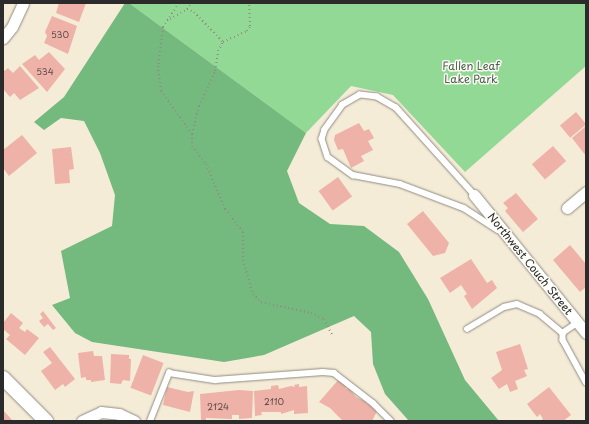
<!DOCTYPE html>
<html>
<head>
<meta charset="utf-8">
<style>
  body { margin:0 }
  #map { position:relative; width:589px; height:424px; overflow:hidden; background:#f5ecd8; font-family:"Playpen Sans",sans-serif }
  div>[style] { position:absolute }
  .green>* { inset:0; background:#91d994 }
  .forest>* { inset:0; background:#74b97e }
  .building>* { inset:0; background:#eeb2a8; transform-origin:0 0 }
  .path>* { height:2px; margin-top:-1px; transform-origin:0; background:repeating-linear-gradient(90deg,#908c82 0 1px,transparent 0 4px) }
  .roads { filter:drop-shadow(0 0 1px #908c82) drop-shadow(0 0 1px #908c82) }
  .service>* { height:5.5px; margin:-2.75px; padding:0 2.75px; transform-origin:2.75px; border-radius:2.75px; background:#fff }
  .minor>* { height:11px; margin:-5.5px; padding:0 5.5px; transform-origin:5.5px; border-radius:5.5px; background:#fff }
  .tertiary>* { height:14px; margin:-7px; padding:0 7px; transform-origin:7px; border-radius:7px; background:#fff }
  span { translate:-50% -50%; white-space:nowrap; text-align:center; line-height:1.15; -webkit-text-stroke:3px #fdfcf7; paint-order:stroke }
  .number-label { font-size:9px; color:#5c4d4a }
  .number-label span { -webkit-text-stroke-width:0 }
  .park-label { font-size:11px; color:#4a5f4a }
  .street-label { font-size:11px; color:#2b2b2b }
  .frame { position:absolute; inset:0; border:4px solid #2b2b2b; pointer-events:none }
</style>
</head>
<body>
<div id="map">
  <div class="green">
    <div style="clip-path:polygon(129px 3px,586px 3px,586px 66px,465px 172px,393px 95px,351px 86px,306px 133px)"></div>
  </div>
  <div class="forest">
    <div style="clip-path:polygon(125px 3px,129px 3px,306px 133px,287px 171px,299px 203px,330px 224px,364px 226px,399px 252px,428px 299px,465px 380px,499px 421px,409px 421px,385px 394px,373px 364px,371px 332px,354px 316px,264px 355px,224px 362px,92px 342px,75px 333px,52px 305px,70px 298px,61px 251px,112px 226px,115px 195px,100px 153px,84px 121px,61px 118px,44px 130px,34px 122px,64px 97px)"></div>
  </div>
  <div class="building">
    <div style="clip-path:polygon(59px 3px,86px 3px,79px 22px,56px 13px)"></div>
    <div style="clip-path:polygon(52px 16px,77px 26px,68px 54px,44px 43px,47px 36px,45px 32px)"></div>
    <div style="clip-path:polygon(49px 52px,65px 69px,47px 92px,22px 64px,35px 55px,39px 60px)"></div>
    <div style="clip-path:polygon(20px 66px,39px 88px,20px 100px,14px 93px,10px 97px,3px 89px,3px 72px,8px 68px,13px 73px)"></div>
    <div style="left:576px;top:112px;width:16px;height:21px;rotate:50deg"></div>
    <div style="clip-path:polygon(359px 123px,364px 131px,369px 129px,374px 138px,368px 141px,373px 150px,361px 156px,364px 161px,351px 168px,343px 149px,338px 150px,334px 140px,335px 135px)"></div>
    <div style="clip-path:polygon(586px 126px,586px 156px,572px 138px)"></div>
    <div style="clip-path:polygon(22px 135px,37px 153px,9px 176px,3px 168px,3px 150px)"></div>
    <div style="left:553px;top:146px;width:20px;height:28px;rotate:49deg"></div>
    <div style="clip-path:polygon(71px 147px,74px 169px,69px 170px,70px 183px,55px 184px,52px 149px)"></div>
    <div style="left:338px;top:177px;width:24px;height:24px;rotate:54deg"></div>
    <div style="clip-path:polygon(516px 193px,538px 219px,523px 232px,505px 211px,508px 208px,503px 203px)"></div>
    <div style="clip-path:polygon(423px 211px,449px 243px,445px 253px,433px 256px,407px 224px)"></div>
    <div style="clip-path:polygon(570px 245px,586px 264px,586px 287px,580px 292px,553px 260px)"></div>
    <div style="clip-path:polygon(471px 259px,487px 283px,492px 280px,497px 288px,472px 309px,464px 296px,467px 294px,461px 285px,450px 293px,440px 278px)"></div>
    <div style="clip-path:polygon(43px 311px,56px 328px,53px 330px,48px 324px,44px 327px,39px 321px,43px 318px,40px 314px)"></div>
    <div style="clip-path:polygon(11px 313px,23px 323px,19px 328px,25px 332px,27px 329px,39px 338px,25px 355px,6px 339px,10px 335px,3px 329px,3px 323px)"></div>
    <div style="clip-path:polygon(520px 344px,528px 369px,524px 370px,527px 376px,515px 381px,518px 389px,510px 392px,507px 384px,499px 389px,491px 378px,502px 370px,496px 352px)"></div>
    <div style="clip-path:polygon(50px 347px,75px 379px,65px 387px,63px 384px,55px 390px,41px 371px,52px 363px,43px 352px)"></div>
    <div style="clip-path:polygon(93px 351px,94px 356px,102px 356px,105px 380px,91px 382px,91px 380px,86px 380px,86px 377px,81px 378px,78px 353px)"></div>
    <div style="clip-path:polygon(111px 354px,129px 355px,129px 359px,131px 359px,130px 381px,123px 380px,121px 384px,110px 383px)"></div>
    <div style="left:143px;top:355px;width:22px;height:35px;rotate:21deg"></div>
    <div style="clip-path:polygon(339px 379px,347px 386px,345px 389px,349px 388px,356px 397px,367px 402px,366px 405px,368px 403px,377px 411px,372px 421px,343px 421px,330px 408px,319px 402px)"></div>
    <div style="clip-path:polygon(299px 384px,299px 387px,307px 386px,308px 413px,294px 414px,294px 410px,281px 414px,281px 412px,261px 412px,262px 415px,255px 416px,254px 391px,271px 389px,271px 386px,278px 385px,279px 389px,291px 386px,295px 387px,294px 385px)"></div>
    <div style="clip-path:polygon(167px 387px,188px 392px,194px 391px,190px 412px,163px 405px)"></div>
    <div style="clip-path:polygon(549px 387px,571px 415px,563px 421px,540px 421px,543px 419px,540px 414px,537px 417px,527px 404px)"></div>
    <div style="clip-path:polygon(239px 390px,253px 391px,252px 418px,239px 419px,239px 415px,232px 415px,232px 419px,206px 418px,206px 420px,201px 420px,200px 394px)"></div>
    <div style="clip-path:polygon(3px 410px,13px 421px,3px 421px)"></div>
  </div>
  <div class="path">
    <div style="left:179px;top:3px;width:29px;rotate:124deg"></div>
    <div style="left:163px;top:27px;width:39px;rotate:97deg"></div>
    <div style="left:158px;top:66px;width:25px;rotate:83deg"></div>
    <div style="left:161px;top:91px;width:53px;rotate:54.2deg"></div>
    <div style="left:192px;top:134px;width:12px;rotate:90deg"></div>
    <div style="left:192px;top:146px;width:23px;rotate:52deg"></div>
    <div style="left:206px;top:164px;width:49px;rotate:67.1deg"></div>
    <div style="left:225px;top:209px;width:29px;rotate:52deg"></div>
    <div style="left:243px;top:232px;width:28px;rotate:90deg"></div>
    <div style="left:243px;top:260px;width:35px;rotate:74deg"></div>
    <div style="left:253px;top:294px;width:11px;rotate:45deg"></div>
    <div style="left:261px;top:302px;width:51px;rotate:12.4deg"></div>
    <div style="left:311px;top:313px;width:14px;rotate:25deg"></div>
    <div style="left:324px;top:319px;width:18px;rotate:63deg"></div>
    <div style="left:187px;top:9px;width:7px;rotate:-56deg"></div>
    <div style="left:170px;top:19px;width:20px;rotate:-30deg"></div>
    <div style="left:187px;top:9px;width:8px;rotate:23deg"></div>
    <div style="left:194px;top:12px;width:42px;rotate:46deg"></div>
    <div style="left:192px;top:134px;width:29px;rotate:-76deg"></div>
    <div style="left:199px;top:106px;width:38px;rotate:-65deg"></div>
    <div style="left:215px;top:71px;width:20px;rotate:-81deg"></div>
    <div style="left:218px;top:51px;width:10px;rotate:-61deg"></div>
    <div style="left:223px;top:42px;width:26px;rotate:-25deg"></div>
    <div style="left:247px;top:31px;width:6px;rotate:-59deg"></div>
    <div style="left:250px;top:26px;width:23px;rotate:-92deg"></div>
  </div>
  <div class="roads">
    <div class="service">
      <div style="left:474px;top:195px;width:117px;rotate:-131.9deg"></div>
      <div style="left:396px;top:108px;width:22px;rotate:-150deg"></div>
      <div style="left:377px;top:97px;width:17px;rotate:-173deg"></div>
      <div style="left:360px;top:95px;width:20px;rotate:150deg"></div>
      <div style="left:343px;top:105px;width:31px;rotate:126deg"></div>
      <div style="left:325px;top:130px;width:9px;rotate:108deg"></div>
      <div style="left:322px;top:139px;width:19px;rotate:72deg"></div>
      <div style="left:328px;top:157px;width:31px;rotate:36deg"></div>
      <div style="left:353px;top:175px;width:48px;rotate:10.8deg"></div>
      <div style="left:400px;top:184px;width:68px;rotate:20.6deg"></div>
      <div style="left:464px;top:208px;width:40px;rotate:32.9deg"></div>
      <div style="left:578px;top:323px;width:18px;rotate:146deg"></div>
      <div style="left:563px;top:333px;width:7px;rotate:90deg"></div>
      <div style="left:563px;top:340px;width:48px;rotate:61.3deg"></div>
      <div style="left:467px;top:329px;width:43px;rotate:-30.7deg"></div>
      <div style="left:504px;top:307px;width:13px;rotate:-13deg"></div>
      <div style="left:517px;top:304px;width:25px;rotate:23deg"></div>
      <div style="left:540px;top:314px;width:30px;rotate:40deg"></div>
      <div style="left:150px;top:421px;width:52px;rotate:-68.4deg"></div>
      <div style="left:169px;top:373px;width:47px;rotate:8.7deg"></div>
      <div style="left:215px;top:380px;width:108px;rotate:-4.2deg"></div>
      <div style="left:323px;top:372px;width:11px;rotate:5deg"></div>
      <div style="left:334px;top:373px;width:49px;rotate:37.6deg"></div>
      <div style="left:373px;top:403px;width:25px;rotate:45deg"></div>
    </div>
    <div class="minor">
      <div style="left:3px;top:38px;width:14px;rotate:-51deg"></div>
      <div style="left:12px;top:27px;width:26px;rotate:-65deg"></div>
      <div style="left:474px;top:195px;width:178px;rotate:50.9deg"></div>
      <div style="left:567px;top:208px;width:25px;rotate:-40deg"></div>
      <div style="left:82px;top:421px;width:21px;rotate:-25deg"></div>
      <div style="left:101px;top:412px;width:18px;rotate:6deg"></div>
      <div style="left:119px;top:414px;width:17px;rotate:25deg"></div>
    </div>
    <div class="tertiary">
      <div style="left:3px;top:378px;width:61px;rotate:45deg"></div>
    </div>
  </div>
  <div class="number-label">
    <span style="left:60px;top:34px">530</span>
    <span style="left:45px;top:71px">534</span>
    <span style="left:274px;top:401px">2110</span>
    <span style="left:218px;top:406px">2124</span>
  </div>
  <div class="park-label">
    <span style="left:471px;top:73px">Fallen Leaf<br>Lake Park</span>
  </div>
  <div class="street-label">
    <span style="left:530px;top:264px;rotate:51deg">Northwest Couch Street</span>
  </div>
  <div class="frame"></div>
</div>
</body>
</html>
